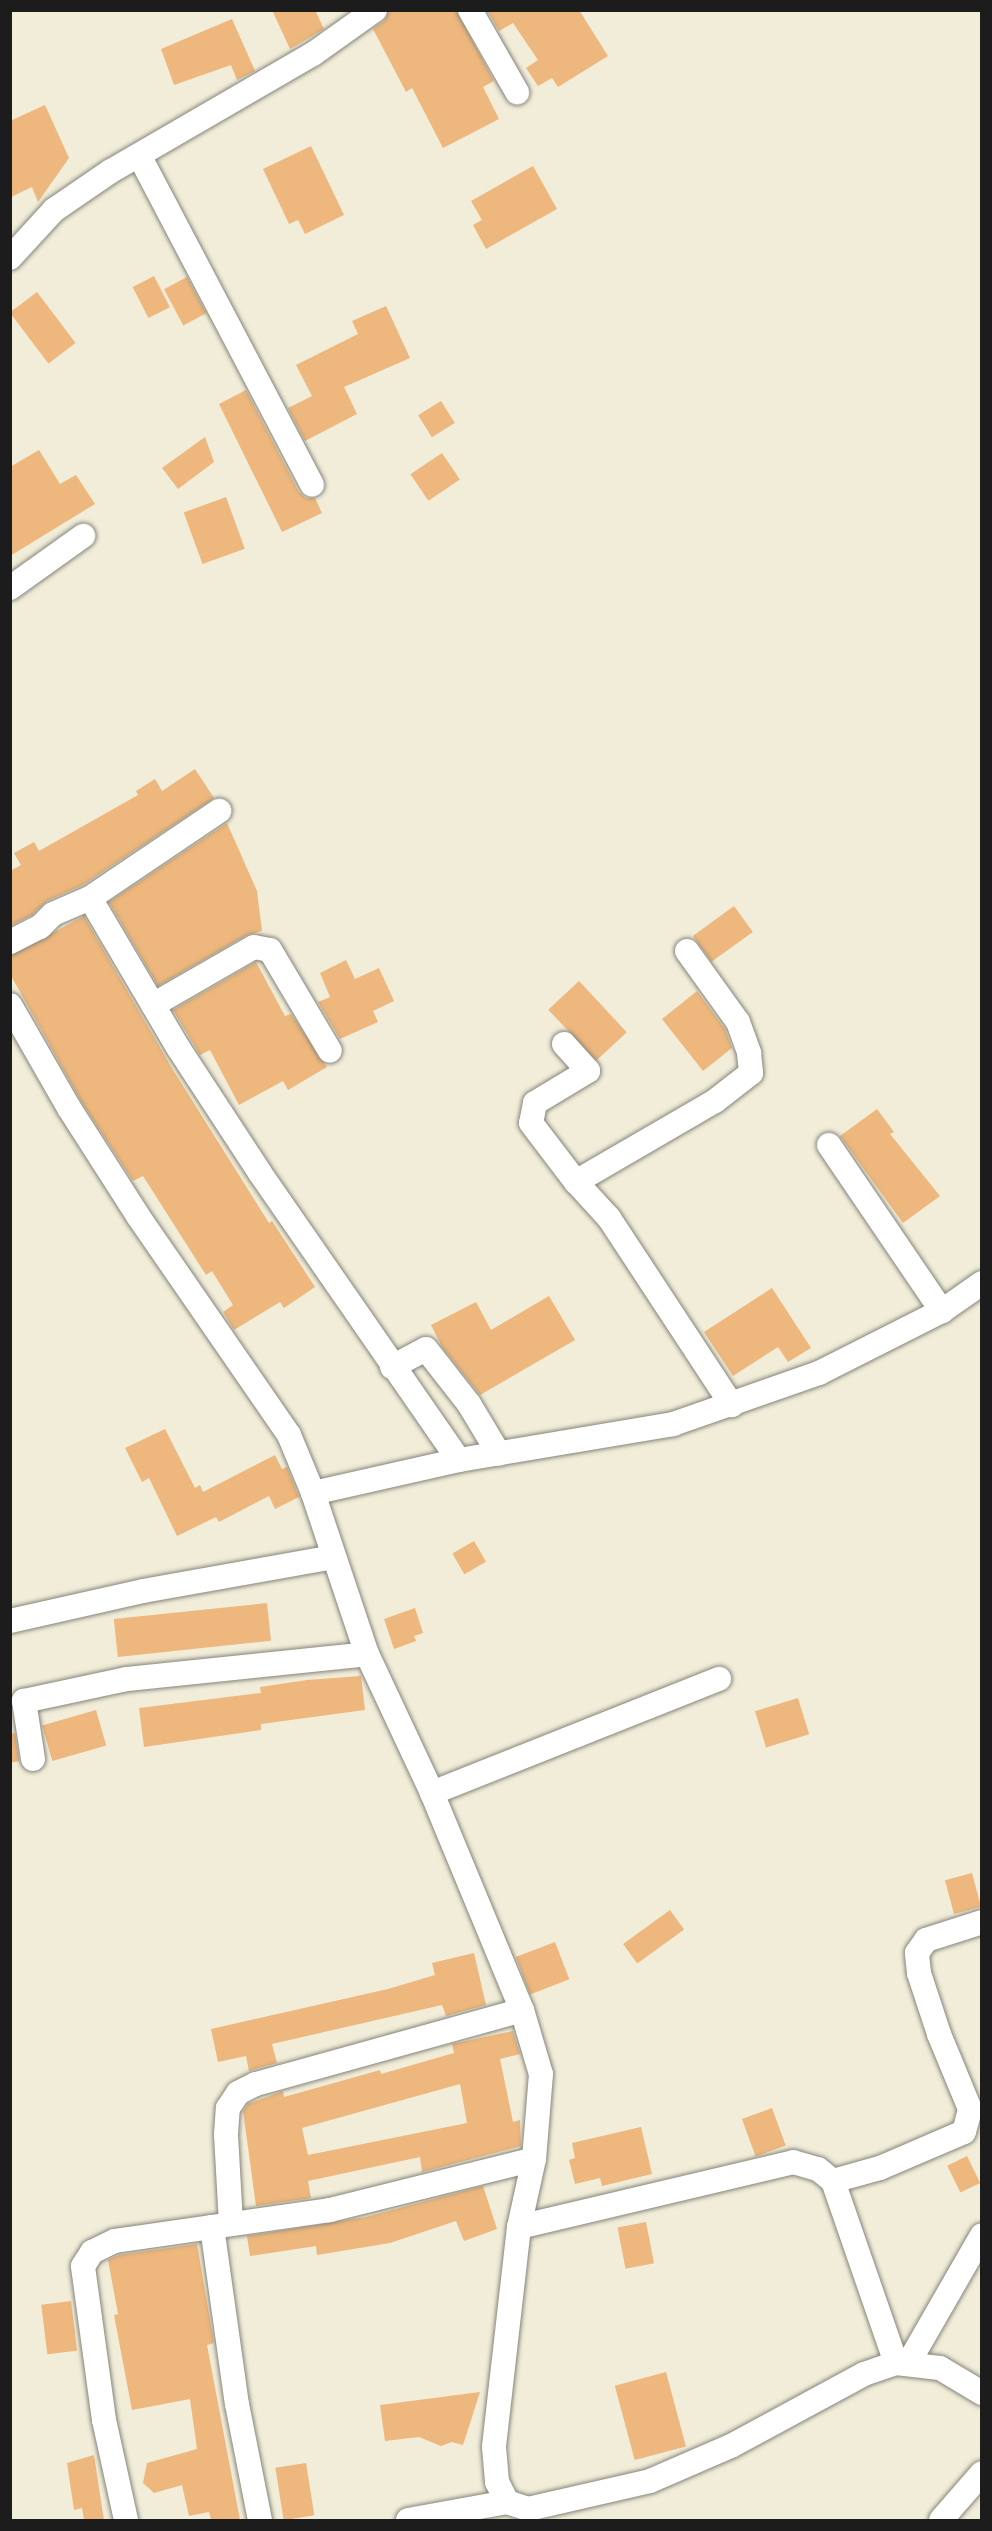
<!DOCTYPE html>
<html>
<head>
<meta charset="utf-8">
<style>
  body { margin:0 }
  #map { position:relative; width:992px; height:2531px; overflow:hidden; background:#f1edd9; font-family:Sriracha,sans-serif }
  div>[style] { position:absolute }
  .building>* { inset:0; background:#edb77d; transform-origin:0 0 }
  .roads { filter:drop-shadow(0 0 2px #86847a) drop-shadow(0 0 2px #86847a) }
  .minor>* { height:24px; margin:-12px; padding:0 12px; transform-origin:12px; border-radius:12px; background:#fff }
  span { translate:-50% -50%; white-space:nowrap; text-align:center; line-height:1.15; -webkit-text-stroke:4.5px #fff; paint-order:stroke }
  .frame { position:absolute; inset:0; border:12px solid #1c1c1c; pointer-events:none }
</style>
</head>
<body>
<div id="map">
  <div class="building">
    <div style="clip-path:polygon(272px 10px,315px 10px,324px 29px,290px 49px)"></div>
    <div style="clip-path:polygon(389px 10px,456px 10px,494px 81px,483px 87px,499px 119px,443px 148px,412px 88px,406px 92px,373px 29px,384px 21px)"></div>
    <div style="clip-path:polygon(487px 10px,579px 10px,608px 56px,558px 87px,552px 78px,538px 86px,526px 68px,538px 60px,513px 23px,499px 31px)"></div>
    <div style="clip-path:polygon(232px 19px,255px 71px,237px 80px,231px 65px,174px 85px,161px 49px)"></div>
    <div style="clip-path:polygon(45px 105px,69px 158px,38px 202px,32px 187px,11px 197px,10px 121px)"></div>
    <div style="clip-path:polygon(311px 146px,344px 215px,305px 234px,298px 220px,289px 224px,263px 169px)"></div>
    <div style="clip-path:polygon(533px 166px,557px 209px,486px 249px,473px 225px,482px 220px,471px 201px)"></div>
    <div style="left:154px;top:276px;width:35px;height:24px;rotate:63deg"></div>
    <div style="left:187px;top:277px;width:41px;height:26px;rotate:62deg"></div>
    <div style="left:37px;top:292px;width:64px;height:34px;rotate:53deg"></div>
    <div style="clip-path:polygon(386px 306px,410px 358px,344px 387px,357px 414px,305px 441px,288px 408px,312px 396px,296px 365px,358px 334px,352px 321px)"></div>
    <div style="clip-path:polygon(246px 390px,299px 492px,306px 498px,315px 498px,322px 513px,282px 532px,219px 404px)"></div>
    <div style="left:441px;top:401px;width:26px;height:27px;rotate:58deg"></div>
    <div style="clip-path:polygon(205px 437px,214px 462px,178px 489px,162px 468px)"></div>
    <div style="clip-path:polygon(39px 450px,60px 484px,76px 475px,95px 504px,10px 556px,10px 467px)"></div>
    <div style="left:442px;top:453px;width:32px;height:38px;rotate:56deg"></div>
    <div style="left:226px;top:497px;width:55px;height:45px;rotate:70deg"></div>
    <div style="clip-path:polygon(195px 769px,214px 798px,83px 885px,47px 901px,32px 915px,10px 926px,10px 871px,21px 865px,14px 853px,34px 842px,39px 851px,138px 795px,136px 791px,155px 779px,162px 791px)"></div>
    <div style="clip-path:polygon(227px 823px,257px 891px,262px 931px,247px 935px,158px 986px,109px 902px)"></div>
    <div style="left:734px;top:906px;width:32px;height:51px;rotate:54deg"></div>
    <div style="clip-path:polygon(84px 916px,173px 1070px,269px 1223px,272px 1221px,315px 1287px,284px 1308px,280px 1302px,234px 1330px,223px 1312px,233px 1305px,212px 1271px,206px 1275px,143px 1176px,133px 1181px,81px 1101px,10px 974px,10px 956px)"></div>
    <div style="clip-path:polygon(346px 960px,355px 979px,379px 968px,394px 1001px,373px 1011px,378px 1022px,340px 1039px,318px 1002px,330px 997px,320px 973px)"></div>
    <div style="clip-path:polygon(256px 962px,285px 1016px,291px 1014px,327px 1067px,288px 1090px,283px 1081px,239px 1105px,210px 1050px,200px 1055px,173px 1010px)"></div>
    <div style="left:579px;top:981px;width:70px;height:42px;rotate:47deg"></div>
    <div style="clip-path:polygon(697px 991px,725px 1029px,732px 1048px,703px 1071px,662px 1019px)"></div>
    <div style="clip-path:polygon(877px 1109px,894px 1132px,890px 1134px,940px 1196px,903px 1223px,840px 1136px)"></div>
    <div style="clip-path:polygon(772px 1288px,811px 1348px,788px 1362px,778px 1347px,733px 1376px,704px 1332px)"></div>
    <div style="clip-path:polygon(549px 1296px,575px 1340px,480px 1395px,442px 1347px,431px 1325px,476px 1302px,491px 1330px)"></div>
    <div style="clip-path:polygon(165px 1429px,195px 1488px,200px 1485px,203px 1492px,275px 1455px,282px 1469px,287px 1467px,299px 1497px,275px 1509px,269px 1496px,219px 1522px,216px 1517px,177px 1536px,149px 1478px,142px 1482px,125px 1448px)"></div>
    <div style="left:474px;top:1541px;width:24px;height:25px;rotate:60deg"></div>
    <div style="left:267px;top:1603px;width:38px;height:154px;rotate:84deg"></div>
    <div style="clip-path:polygon(415px 1608px,423px 1633px,414px 1636px,416px 1641px,394px 1649px,384px 1619px)"></div>
    <div style="clip-path:polygon(361px 1676px,365px 1710px,261px 1724px,261px 1730px,144px 1747px,139px 1708px,261px 1693px,260px 1687px,307px 1680px)"></div>
    <div style="left:798px;top:1698px;width:38px;height:45px;rotate:73deg"></div>
    <div style="left:96px;top:1710px;width:37px;height:56px;rotate:74deg"></div>
    <div style="clip-path:polygon(15px 1733px,19px 1761px,10px 1763px,10px 1734px)"></div>
    <div style="left:972px;top:1873px;width:35px;height:28px;rotate:75deg"></div>
    <div style="left:670px;top:1910px;width:24px;height:58px;rotate:54deg"></div>
    <div style="left:555px;top:1942px;width:40px;height:42px;rotate:69deg"></div>
    <div style="clip-path:polygon(474px 1953px,486px 2005px,446px 2016px,442px 2005px,272px 2044px,277px 2063px,249px 2071px,246px 2056px,218px 2062px,211px 2029px,388px 1989px,435px 1975px,432px 1963px)"></div>
    <div style="clip-path:polygon(evenodd,513px 2031px,520px 2054px,500px 2059px,513px 2122px,520px 2120px,521px 2146px,422px 2172px,420px 2157px,308px 2181px,311px 2198px,256px 2206px,243px 2111px,248px 2104px,283px 2091px,284px 2097px,380px 2070px,381px 2074px,454px 2053px,452px 2044px,513px 2031px,460px 2084px,467px 2123px,308px 2155px,302px 2128px,460px 2084px)"></div>
    <div style="left:772px;top:2108px;width:40px;height:32px;rotate:70deg"></div>
    <div style="clip-path:polygon(641px 2127px,652px 2174px,602px 2186px,600px 2178px,575px 2184px,569px 2160px,575px 2158px,572px 2143px)"></div>
    <div style="left:967px;top:2156px;width:30px;height:22px;rotate:64deg"></div>
    <div style="clip-path:polygon(483px 2186px,497px 2229px,464px 2241px,456px 2221px,390px 2243px,317px 2255px,316px 2246px,250px 2256px,247px 2236px,366px 2217px)"></div>
    <div style="left:646px;top:2222px;width:42px;height:29px;rotate:79deg"></div>
    <div style="clip-path:polygon(197px 2244px,214px 2343px,207px 2345px,240px 2520px,211px 2520px,209px 2512px,189px 2516px,182px 2485px,154px 2493px,143px 2483px,147px 2463px,197px 2449px,190px 2399px,132px 2410px,114px 2315px,118px 2314px,108px 2260px,119px 2255px)"></div>
    <div style="left:71px;top:2301px;width:50px;height:30px;rotate:83deg"></div>
    <div style="left:666px;top:2372px;width:77px;height:53px;rotate:75deg"></div>
    <div style="clip-path:polygon(480px 2392px,463px 2445px,452px 2442px,441px 2446px,419px 2437px,385px 2441px,380px 2405px)"></div>
    <div style="clip-path:polygon(94px 2455px,101px 2501px,104px 2520px,84px 2520px,82px 2508px,74px 2510px,67px 2463px)"></div>
    <div style="left:306px;top:2463px;width:53px;height:31px;rotate:81deg"></div>
  </div>
  <div class="roads">
    <div class="minor">
      <div style="left:470px;top:10px;width:95px;rotate:60.2deg"></div>
      <div style="left:140px;top:157px;width:370px;rotate:62.3deg"></div>
      <div style="left:10px;top:258px;width:65px;rotate:-47.5deg"></div>
      <div style="left:54px;top:210px;width:69px;rotate:-34.4deg"></div>
      <div style="left:111px;top:171px;width:233px;rotate:-30.1deg"></div>
      <div style="left:313px;top:54px;width:76px;rotate:-35.4deg"></div>
      <div style="left:10px;top:588px;width:90px;rotate:-35.5deg"></div>
      <div style="left:90px;top:898px;width:156px;rotate:-34deg"></div>
      <div style="left:10px;top:942px;width:34px;rotate:-27deg"></div>
      <div style="left:40px;top:927px;width:18px;rotate:-45deg"></div>
      <div style="left:53px;top:914px;width:40px;rotate:-23.4deg"></div>
      <div style="left:90px;top:898px;width:175px;rotate:59.5deg"></div>
      <div style="left:179px;top:1049px;width:148px;rotate:56.8deg"></div>
      <div style="left:260px;top:1173px;width:349px;rotate:55.3deg"></div>
      <div style="left:687px;top:951px;width:87px;rotate:54.3deg"></div>
      <div style="left:738px;top:1022px;width:33px;rotate:70deg"></div>
      <div style="left:749px;top:1053px;width:20px;rotate:84deg"></div>
      <div style="left:751px;top:1073px;width:46px;rotate:142.1deg"></div>
      <div style="left:715px;top:1101px;width:161px;rotate:149.8deg"></div>
      <div style="left:576px;top:1182px;width:49px;rotate:47.5deg"></div>
      <div style="left:609px;top:1218px;width:224px;rotate:56.7deg"></div>
      <div style="left:10px;top:1005px;width:119px;rotate:60.2deg"></div>
      <div style="left:69px;top:1108px;width:128px;rotate:57.4deg"></div>
      <div style="left:138px;top:1216px;width:266px;rotate:55.4deg"></div>
      <div style="left:289px;top:1435px;width:63px;rotate:67.5deg"></div>
      <div style="left:313px;top:1493px;width:170px;rotate:71.5deg"></div>
      <div style="left:367px;top:1654px;width:153px;rotate:64.9deg"></div>
      <div style="left:432px;top:1793px;width:235px;rotate:67.5deg"></div>
      <div style="left:522px;top:2010px;width:67px;rotate:73.5deg"></div>
      <div style="left:541px;top:2074px;width:85px;rotate:94.7deg"></div>
      <div style="left:534px;top:2159px;width:70px;rotate:102.4deg"></div>
      <div style="left:519px;top:2227px;width:221px;rotate:96.5deg"></div>
      <div style="left:494px;top:2447px;width:35px;rotate:85deg"></div>
      <div style="left:497px;top:2482px;width:22px;rotate:63deg"></div>
      <div style="left:507px;top:2502px;width:22px;rotate:18deg"></div>
      <div style="left:528px;top:2509px;width:125px;rotate:-12.9deg"></div>
      <div style="left:650px;top:2481px;width:88px;rotate:-23.4deg"></div>
      <div style="left:731px;top:2446px;width:151px;rotate:-28.4deg"></div>
      <div style="left:864px;top:2374px;width:34px;rotate:-19deg"></div>
      <div style="left:896px;top:2363px;width:44px;rotate:6.5deg"></div>
      <div style="left:940px;top:2368px;width:49px;rotate:30.8deg"></div>
      <div style="left:153px;top:1005px;width:116px;rotate:-29.9deg"></div>
      <div style="left:254px;top:947px;width:16px;rotate:11deg"></div>
      <div style="left:270px;top:950px;width:117px;rotate:59.3deg"></div>
      <div style="left:564px;top:1044px;width:36px;rotate:48deg"></div>
      <div style="left:588px;top:1071px;width:62px;rotate:148.9deg"></div>
      <div style="left:535px;top:1103px;width:20px;rotate:101deg"></div>
      <div style="left:531px;top:1123px;width:74px;rotate:52.7deg"></div>
      <div style="left:829px;top:1145px;width:201px;rotate:55.8deg"></div>
      <div style="left:392px;top:1367px;width:38px;rotate:-28deg"></div>
      <div style="left:426px;top:1349px;width:70px;rotate:52deg"></div>
      <div style="left:469px;top:1404px;width:58px;rotate:59deg"></div>
      <div style="left:313px;top:1493px;width:150px;rotate:-12.7deg"></div>
      <div style="left:459px;top:1460px;width:217px;rotate:-9.5deg"></div>
      <div style="left:673px;top:1424px;width:155px;rotate:-19.3deg"></div>
      <div style="left:819px;top:1373px;width:138px;rotate:-26.8deg"></div>
      <div style="left:942px;top:1311px;width:49px;rotate:-35deg"></div>
      <div style="left:10px;top:1621px;width:136px;rotate:-12.7deg"></div>
      <div style="left:143px;top:1591px;width:193px;rotate:-10.1deg"></div>
      <div style="left:33px;top:1759px;width:59px;rotate:-98.8deg"></div>
      <div style="left:24px;top:1701px;width:105px;rotate:-12.1deg"></div>
      <div style="left:127px;top:1679px;width:241px;rotate:-5.9deg"></div>
      <div style="left:432px;top:1793px;width:309px;rotate:-21.7deg"></div>
      <div style="left:231px;top:2224px;width:90px;rotate:-93.2deg"></div>
      <div style="left:226px;top:2134px;width:26px;rotate:-86deg"></div>
      <div style="left:228px;top:2108px;width:18px;rotate:-56deg"></div>
      <div style="left:238px;top:2093px;width:20px;rotate:-27deg"></div>
      <div style="left:256px;top:2084px;width:276px;rotate:-15.5deg"></div>
      <div style="left:212px;top:2227px;width:179px;rotate:82deg"></div>
      <div style="left:237px;top:2404px;width:118px;rotate:78.8deg"></div>
      <div style="left:519px;top:2227px;width:282px;rotate:-13.3deg"></div>
      <div style="left:793px;top:2162px;width:26px;rotate:16deg"></div>
      <div style="left:818px;top:2169px;width:19px;rotate:39deg"></div>
      <div style="left:909px;top:2362px;width:146px;rotate:-60.1deg"></div>
      <div style="left:896px;top:2363px;width:193px;rotate:-109.1deg"></div>
      <div style="left:833px;top:2181px;width:49px;rotate:-15.5deg"></div>
      <div style="left:880px;top:2168px;width:91px;rotate:-23.2deg"></div>
      <div style="left:964px;top:2132px;width:24px;rotate:-75deg"></div>
      <div style="left:970px;top:2109px;width:81px;rotate:-112.5deg"></div>
      <div style="left:939px;top:2034px;width:64px;rotate:-108.2deg"></div>
      <div style="left:919px;top:1973px;width:20px;rotate:-96deg"></div>
      <div style="left:917px;top:1953px;width:16px;rotate:-55deg"></div>
      <div style="left:926px;top:1940px;width:59px;rotate:-17.8deg"></div>
      <div style="left:126px;top:2520px;width:102px;rotate:-102.4deg"></div>
      <div style="left:104px;top:2420px;width:155px;rotate:-97.8deg"></div>
      <div style="left:83px;top:2266px;width:17px;rotate:-57deg"></div>
      <div style="left:92px;top:2252px;width:25px;rotate:-26deg"></div>
      <div style="left:115px;top:2241px;width:217px;rotate:-8.2deg"></div>
      <div style="left:330px;top:2210px;width:210px;rotate:-14deg"></div>
      <div style="left:408px;top:2520px;width:101px;rotate:-10.3deg"></div>
      <div style="left:941px;top:2520px;width:62px;rotate:-48.9deg"></div>
    </div>
  </div>
  <div class="frame"></div>
</div>
</body>
</html>
